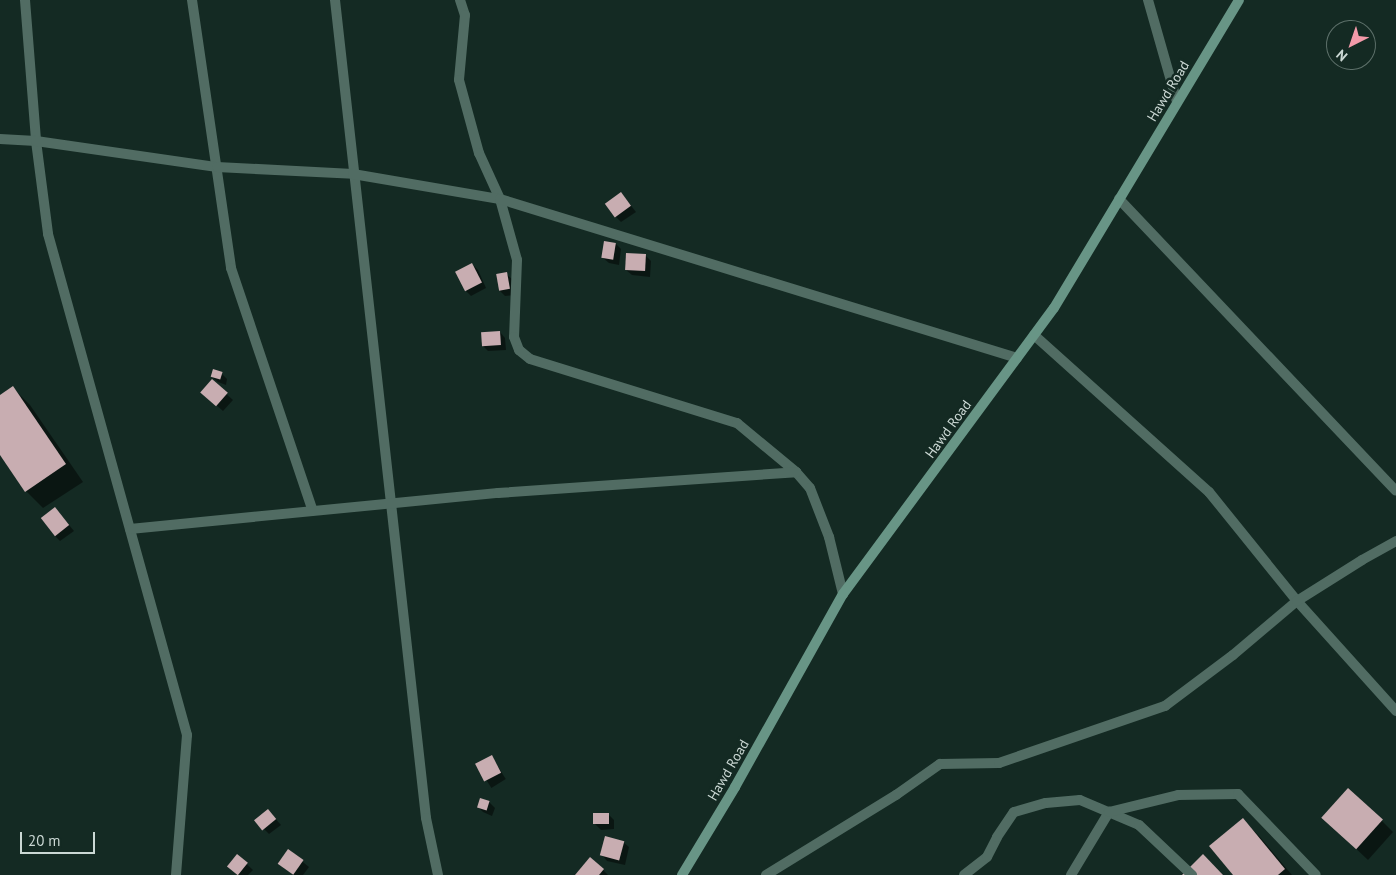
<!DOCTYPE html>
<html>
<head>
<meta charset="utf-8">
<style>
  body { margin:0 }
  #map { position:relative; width:1396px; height:875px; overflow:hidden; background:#142a23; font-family:"PT Sans",sans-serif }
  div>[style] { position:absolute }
  .shadow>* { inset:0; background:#0007; transform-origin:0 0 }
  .building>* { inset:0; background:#c8adb1; transform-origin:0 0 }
  .minor>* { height:10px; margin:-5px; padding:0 5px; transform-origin:5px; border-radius:5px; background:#516c63 }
  .secondary>* { height:10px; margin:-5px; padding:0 5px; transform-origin:5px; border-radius:5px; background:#689586 }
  span { translate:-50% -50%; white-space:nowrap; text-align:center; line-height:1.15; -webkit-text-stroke:5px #142a23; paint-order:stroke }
  .street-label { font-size:14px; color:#cbd8d4 }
  .north { position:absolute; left:1326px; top:20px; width:50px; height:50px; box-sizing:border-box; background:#142a23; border:1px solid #5d706a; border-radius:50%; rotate:221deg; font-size:14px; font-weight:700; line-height:20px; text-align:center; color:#cbd8d4 }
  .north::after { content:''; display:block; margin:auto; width:18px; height:22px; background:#f39aa9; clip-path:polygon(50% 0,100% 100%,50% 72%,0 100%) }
  .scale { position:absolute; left:20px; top:832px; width:75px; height:22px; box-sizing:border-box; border:2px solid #cbd8d4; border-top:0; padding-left:6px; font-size:15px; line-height:18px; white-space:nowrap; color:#cbd8d4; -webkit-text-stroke:4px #142a23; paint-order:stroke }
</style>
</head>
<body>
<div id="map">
  <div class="shadow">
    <div style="clip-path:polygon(621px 193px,636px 212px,621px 222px,616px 217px)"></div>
    <div style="clip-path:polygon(616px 244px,621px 249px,619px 265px,609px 263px,603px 258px)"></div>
    <div style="clip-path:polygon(645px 255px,651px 261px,650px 277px,632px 275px,626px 270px)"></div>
    <div style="clip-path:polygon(472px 264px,478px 270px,486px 288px,471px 296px,465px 290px)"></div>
    <div style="clip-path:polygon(506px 274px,512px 279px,514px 295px,505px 296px,500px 291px)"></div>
    <div style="clip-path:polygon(500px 332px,505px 338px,506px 350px,488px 351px,483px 346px)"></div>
    <div style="clip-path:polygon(222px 374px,227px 379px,226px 385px,218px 382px,212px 377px)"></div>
    <div style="clip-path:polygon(212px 381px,233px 400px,223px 411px,208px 398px)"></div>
    <div style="clip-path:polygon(13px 388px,30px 405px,83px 482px,43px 508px,26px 491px,0 453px,0 397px)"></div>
    <div style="clip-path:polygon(55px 508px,74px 531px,60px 541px,55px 536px)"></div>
    <div style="left:492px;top:757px;width:26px;height:17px;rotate:58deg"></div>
    <div style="clip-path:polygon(489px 802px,495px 808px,492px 816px,483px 812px,478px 807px)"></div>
    <div style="clip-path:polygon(608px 814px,614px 820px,614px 829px,601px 830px,595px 824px)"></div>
    <div style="clip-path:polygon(273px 816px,281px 825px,269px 834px,264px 829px)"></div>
    <div style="clip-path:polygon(1243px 820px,1260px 837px,1292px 875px,1234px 875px)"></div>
    <div style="clip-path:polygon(1382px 821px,1393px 832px,1368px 860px,1334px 828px)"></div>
    <div style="clip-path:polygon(623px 842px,629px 847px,625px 865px,607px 861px,602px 855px)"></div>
    <div style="clip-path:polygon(288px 850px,309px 867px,303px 875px,294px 875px,279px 863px)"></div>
    <div style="clip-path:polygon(238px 856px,253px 870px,248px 875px,238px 875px,229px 866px)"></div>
    <div style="clip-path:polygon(603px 870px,608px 875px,577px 875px)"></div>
  </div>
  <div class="building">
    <div style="left:621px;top:192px;width:17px;height:20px;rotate:54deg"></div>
    <div style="left:604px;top:241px;width:12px;height:17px;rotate:9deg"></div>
    <div style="left:626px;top:253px;width:20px;height:17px;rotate:3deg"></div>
    <div style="left:472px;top:263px;width:22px;height:19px;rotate:63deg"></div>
    <div style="left:507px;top:272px;width:17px;height:11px;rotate:80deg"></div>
    <div style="left:500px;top:331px;width:14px;height:19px;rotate:86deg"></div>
    <div style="left:213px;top:369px;width:10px;height:8px;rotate:17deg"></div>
    <div style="left:212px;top:379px;width:21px;height:18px;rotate:41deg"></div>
    <div style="clip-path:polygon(13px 386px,66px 464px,25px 492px,0 455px,0 395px)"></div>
    <div style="left:55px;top:507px;width:23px;height:18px;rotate:52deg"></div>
    <div style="left:492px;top:755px;width:20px;height:19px;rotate:63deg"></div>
    <div style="left:1348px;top:788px;width:47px;height:40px;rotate:42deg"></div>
    <div style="left:480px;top:798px;width:10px;height:10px;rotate:17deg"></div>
    <div style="left:268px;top:809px;width:13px;height:18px;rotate:51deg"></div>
    <div style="left:609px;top:813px;width:11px;height:16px;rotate:90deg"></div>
    <div style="clip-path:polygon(1243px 818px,1285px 869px,1278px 875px,1233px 875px,1209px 846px)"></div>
    <div style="left:605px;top:836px;width:20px;height:20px;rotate:15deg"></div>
    <div style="left:288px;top:849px;width:19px;height:18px;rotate:35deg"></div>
    <div style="left:237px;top:854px;width:14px;height:16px;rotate:39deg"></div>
    <div style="clip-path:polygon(1203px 854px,1223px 875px,1182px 875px)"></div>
    <div style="clip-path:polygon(590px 857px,604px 869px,599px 875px,575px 875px)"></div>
  </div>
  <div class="minor">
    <div style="left:25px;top:0;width:141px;rotate:85.5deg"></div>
    <div style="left:36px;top:141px;width:94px;rotate:82.6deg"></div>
    <div style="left:48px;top:234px;width:520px;rotate:74.49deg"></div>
    <div style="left:187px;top:735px;width:140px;rotate:94.5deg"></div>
    <div style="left:192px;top:0;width:271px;rotate:81.7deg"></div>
    <div style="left:231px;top:268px;width:256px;rotate:71.4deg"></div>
    <div style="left:335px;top:0;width:823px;rotate:83.65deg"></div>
    <div style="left:426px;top:818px;width:58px;rotate:78.1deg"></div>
    <div style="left:460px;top:0;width:16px;rotate:72deg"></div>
    <div style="left:465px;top:15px;width:65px;rotate:95.3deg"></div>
    <div style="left:459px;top:80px;width:76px;rotate:74.7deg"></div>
    <div style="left:479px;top:153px;width:51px;rotate:65.5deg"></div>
    <div style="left:500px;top:199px;width:63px;rotate:74.4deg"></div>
    <div style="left:517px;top:260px;width:77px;rotate:92.2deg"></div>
    <div style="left:514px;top:337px;width:14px;rotate:69deg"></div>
    <div style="left:519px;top:350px;width:14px;rotate:39deg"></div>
    <div style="left:530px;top:359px;width:217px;rotate:17.2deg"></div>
    <div style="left:737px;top:423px;width:77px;rotate:39.7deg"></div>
    <div style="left:796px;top:472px;width:21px;rotate:49deg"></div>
    <div style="left:810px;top:488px;width:53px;rotate:68.8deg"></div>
    <div style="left:829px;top:537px;width:59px;rotate:76.2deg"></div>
    <div style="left:1148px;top:0;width:106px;rotate:74.1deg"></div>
    <div style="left:0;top:139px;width:36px;rotate:3deg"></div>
    <div style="left:36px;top:141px;width:183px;rotate:8.2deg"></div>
    <div style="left:217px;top:167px;width:136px;rotate:2.9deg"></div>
    <div style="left:353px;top:174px;width:149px;rotate:9.7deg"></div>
    <div style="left:500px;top:199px;width:541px;rotate:17.09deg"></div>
    <div style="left:1119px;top:199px;width:402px;rotate:46.5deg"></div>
    <div style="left:1034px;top:335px;width:235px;rotate:41.9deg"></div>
    <div style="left:1209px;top:492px;width:140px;rotate:51.1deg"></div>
    <div style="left:1297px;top:601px;width:148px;rotate:48deg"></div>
    <div style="left:130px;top:529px;width:370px;rotate:-5.6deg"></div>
    <div style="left:498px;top:493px;width:299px;rotate:-4deg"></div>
    <div style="left:766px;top:875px;width:153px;rotate:-31.6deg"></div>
    <div style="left:896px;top:795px;width:54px;rotate:-35.2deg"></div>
    <div style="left:940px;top:764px;width:59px;rotate:-1deg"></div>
    <div style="left:999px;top:763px;width:176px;rotate:-19deg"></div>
    <div style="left:1165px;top:706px;width:85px;rotate:-36.9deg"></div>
    <div style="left:1233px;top:655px;width:84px;rotate:-40.2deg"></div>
    <div style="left:1297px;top:601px;width:77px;rotate:-32.2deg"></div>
    <div style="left:1362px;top:560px;width:39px;rotate:-29deg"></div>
    <div style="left:964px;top:875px;width:29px;rotate:-38deg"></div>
    <div style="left:987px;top:857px;width:22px;rotate:-63deg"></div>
    <div style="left:997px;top:837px;width:30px;rotate:-56deg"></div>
    <div style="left:1014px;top:812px;width:33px;rotate:-16deg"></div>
    <div style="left:1046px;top:803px;width:34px;rotate:-5deg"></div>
    <div style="left:1080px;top:800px;width:64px;rotate:23deg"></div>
    <div style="left:1139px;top:825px;width:73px;rotate:43.3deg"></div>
    <div style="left:1071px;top:875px;width:74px;rotate:-58.9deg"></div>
    <div style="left:1109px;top:812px;width:71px;rotate:-13.8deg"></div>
    <div style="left:1178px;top:795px;width:60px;rotate:-1deg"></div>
    <div style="left:1238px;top:794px;width:112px;rotate:46.1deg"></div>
  </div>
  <div class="secondary">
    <div style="left:682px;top:875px;width:103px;rotate:-58.9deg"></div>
    <div style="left:735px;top:787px;width:221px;rotate:-60.8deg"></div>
    <div style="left:843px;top:594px;width:355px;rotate:-53.6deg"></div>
    <div style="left:1054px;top:308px;width:359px;rotate:-59deg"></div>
  </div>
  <div class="street-label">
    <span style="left:1168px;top:91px;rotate:-59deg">Hawd Road</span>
    <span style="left:948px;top:429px;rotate:-54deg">Hawd Road</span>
    <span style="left:728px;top:770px;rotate:-60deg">Hawd Road</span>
  </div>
  <div class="north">N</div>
  <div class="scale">20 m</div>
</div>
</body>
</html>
